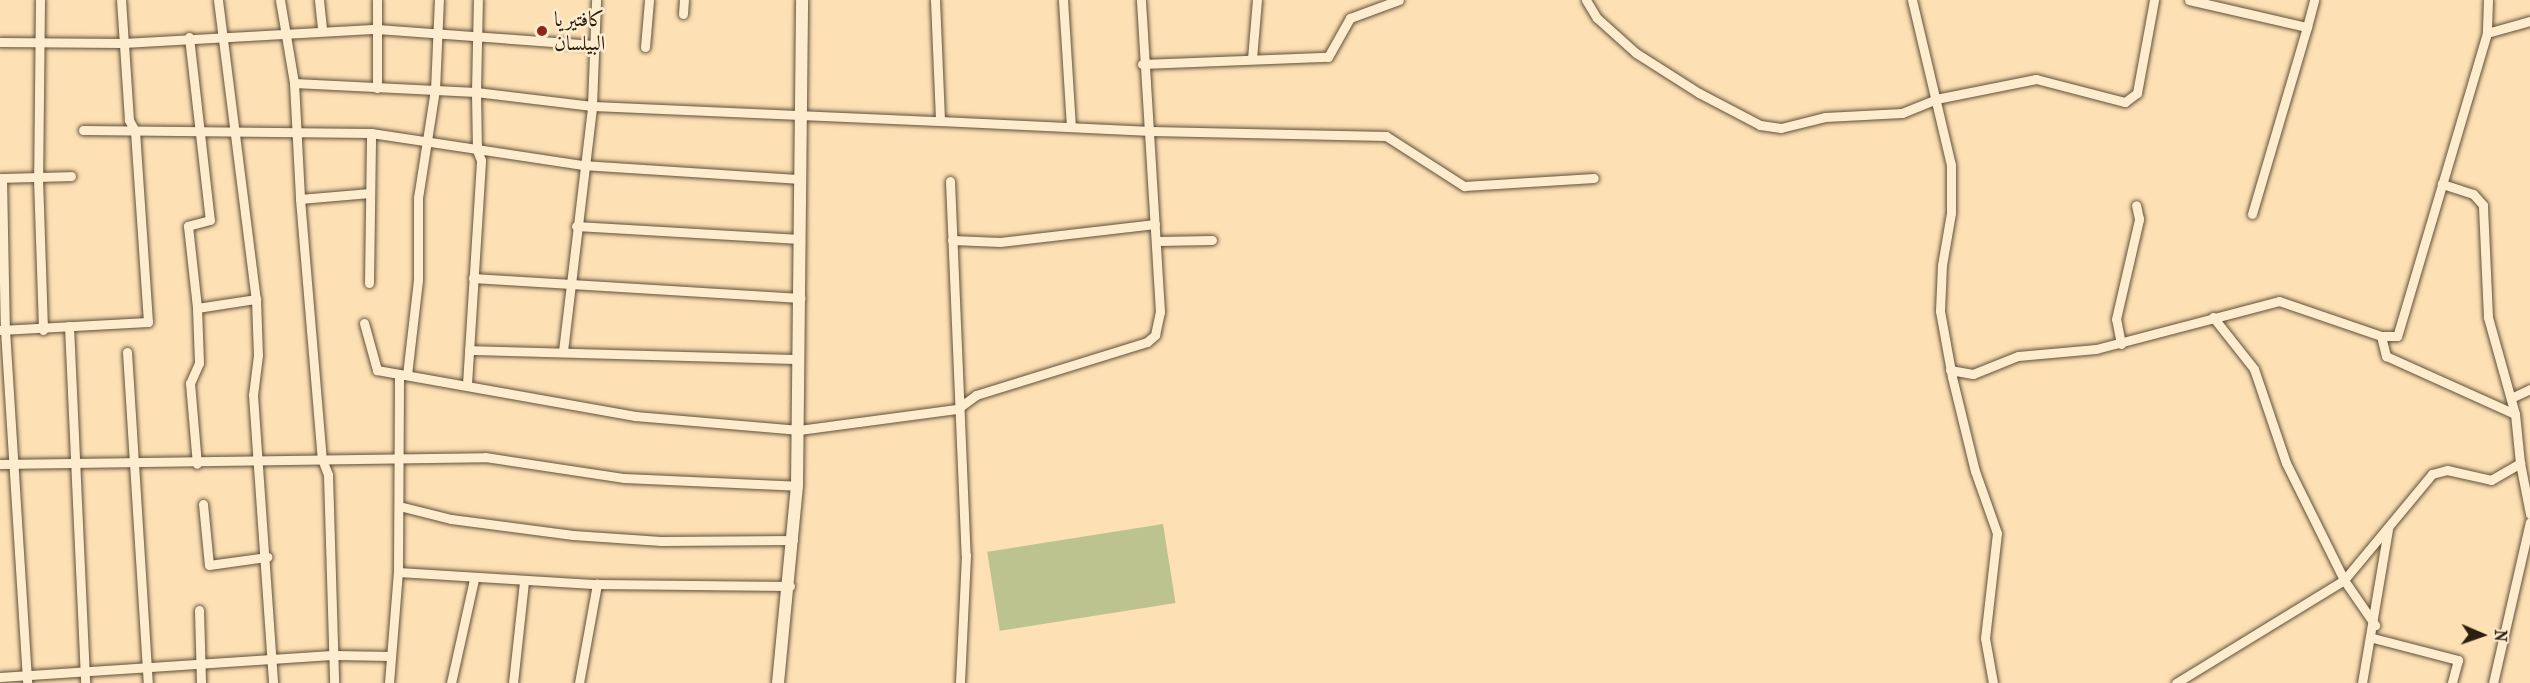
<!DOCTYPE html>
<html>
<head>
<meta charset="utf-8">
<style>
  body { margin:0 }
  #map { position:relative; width:2530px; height:683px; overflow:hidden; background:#fde1b4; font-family:"IM FELL French Canon",Amiri,serif }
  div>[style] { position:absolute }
  .green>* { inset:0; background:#bcc38f; transform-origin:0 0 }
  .roads { filter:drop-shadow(0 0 2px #60503a) drop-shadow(0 0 2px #60503a) }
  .minor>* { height:9px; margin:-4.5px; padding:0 4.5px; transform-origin:4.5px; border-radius:4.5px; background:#feecce }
  .tertiary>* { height:12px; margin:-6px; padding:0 6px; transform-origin:6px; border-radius:6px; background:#feecce }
  .dots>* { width:16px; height:16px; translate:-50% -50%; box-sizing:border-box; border:3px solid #feecce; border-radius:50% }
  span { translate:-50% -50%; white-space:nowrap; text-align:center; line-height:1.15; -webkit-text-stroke:5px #feecce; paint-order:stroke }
  .poi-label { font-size:21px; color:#2c1f12 }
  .left { translate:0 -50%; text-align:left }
  .north { position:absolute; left:2452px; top:605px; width:60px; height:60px; -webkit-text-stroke:4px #feecce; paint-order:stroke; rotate:92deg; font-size:16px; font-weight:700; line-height:24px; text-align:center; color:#2c1f12 }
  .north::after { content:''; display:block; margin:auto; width:21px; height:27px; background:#2c1f12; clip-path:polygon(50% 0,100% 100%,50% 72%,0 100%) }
</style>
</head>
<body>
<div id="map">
  <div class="green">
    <div style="left:1163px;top:524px;width:80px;height:178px;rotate:81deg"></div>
  </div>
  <div class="roads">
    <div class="minor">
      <div style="left:40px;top:0;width:178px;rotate:90.6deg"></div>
      <div style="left:38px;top:178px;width:152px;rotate:88.1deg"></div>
      <div style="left:218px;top:0;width:301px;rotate:82.8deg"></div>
      <div style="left:256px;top:299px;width:56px;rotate:88deg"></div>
      <div style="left:258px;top:355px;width:40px;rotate:97.1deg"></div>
      <div style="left:253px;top:395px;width:289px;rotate:86deg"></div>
      <div style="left:280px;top:0;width:84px;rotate:80.4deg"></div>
      <div style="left:294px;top:83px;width:116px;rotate:87deg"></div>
      <div style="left:300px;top:199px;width:261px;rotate:85.2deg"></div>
      <div style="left:322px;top:459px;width:17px;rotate:69deg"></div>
      <div style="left:328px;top:475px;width:208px;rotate:88.3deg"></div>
      <div style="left:319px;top:0;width:31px;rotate:84deg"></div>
      <div style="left:935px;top:0;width:121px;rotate:87.6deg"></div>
      <div style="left:940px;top:121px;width:211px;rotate:2.7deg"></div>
      <div style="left:1151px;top:131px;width:235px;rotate:1.2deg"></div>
      <div style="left:1386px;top:136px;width:93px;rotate:32.7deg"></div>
      <div style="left:1464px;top:186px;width:130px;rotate:-3.5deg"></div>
      <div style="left:1063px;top:0;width:127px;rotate:86.4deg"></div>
      <div style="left:1586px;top:0;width:21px;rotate:59deg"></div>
      <div style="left:1597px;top:18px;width:52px;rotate:41.9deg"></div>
      <div style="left:1636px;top:53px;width:75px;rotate:32.4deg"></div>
      <div style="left:1699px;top:93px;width:69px;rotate:27.7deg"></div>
      <div style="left:1760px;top:125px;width:21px;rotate:8deg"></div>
      <div style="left:1781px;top:128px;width:45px;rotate:-14deg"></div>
      <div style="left:1825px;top:117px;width:77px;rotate:-3deg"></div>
      <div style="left:1902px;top:113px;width:37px;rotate:-22deg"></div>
      <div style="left:1936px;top:99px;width:102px;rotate:-11.3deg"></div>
      <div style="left:2036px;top:79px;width:92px;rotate:14.5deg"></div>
      <div style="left:2125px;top:102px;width:15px;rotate:-37deg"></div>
      <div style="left:2137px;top:93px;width:95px;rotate:-79.6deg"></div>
      <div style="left:1912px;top:0;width:170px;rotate:76.7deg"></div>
      <div style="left:1951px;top:165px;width:48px;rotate:90deg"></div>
      <div style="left:1951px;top:213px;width:53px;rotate:99.8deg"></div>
      <div style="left:1942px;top:265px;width:46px;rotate:92.5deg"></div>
      <div style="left:1940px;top:311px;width:67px;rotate:79.7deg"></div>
      <div style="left:1952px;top:377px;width:97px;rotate:76.3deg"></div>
      <div style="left:1975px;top:471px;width:66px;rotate:70.5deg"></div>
      <div style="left:1997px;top:533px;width:106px;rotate:96.5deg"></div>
      <div style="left:1985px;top:638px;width:46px;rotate:79.9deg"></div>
      <div style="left:2189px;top:0;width:121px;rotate:12.9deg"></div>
      <div style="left:2307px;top:27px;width:28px;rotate:-75deg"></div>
      <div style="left:2488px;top:0;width:33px;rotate:92deg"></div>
      <div style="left:2487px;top:33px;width:316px;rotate:106.5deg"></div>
      <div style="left:2397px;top:336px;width:16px;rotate:180deg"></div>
      <div style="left:2381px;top:336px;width:21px;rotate:76deg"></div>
      <div style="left:2386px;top:356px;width:141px;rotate:24.2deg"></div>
      <div style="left:683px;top:14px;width:14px;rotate:-86deg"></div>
      <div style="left:2487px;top:33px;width:45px;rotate:-15.6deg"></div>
      <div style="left:189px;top:37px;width:184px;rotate:83.5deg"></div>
      <div style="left:210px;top:220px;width:23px;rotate:165deg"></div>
      <div style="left:188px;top:226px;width:82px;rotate:83.7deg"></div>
      <div style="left:197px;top:308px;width:55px;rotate:87.9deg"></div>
      <div style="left:199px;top:363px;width:22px;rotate:114deg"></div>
      <div style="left:190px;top:383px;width:81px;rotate:85.1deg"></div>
      <div style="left:0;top:42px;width:123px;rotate:0.5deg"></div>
      <div style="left:123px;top:43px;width:254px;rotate:-3.2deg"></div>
      <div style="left:377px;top:29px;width:217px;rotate:4.2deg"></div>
      <div style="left:645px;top:47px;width:47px;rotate:-85.1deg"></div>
      <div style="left:1252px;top:59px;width:59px;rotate:-85.2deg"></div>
      <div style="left:1142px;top:64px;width:186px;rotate:-2.2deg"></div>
      <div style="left:1328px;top:57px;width:45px;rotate:-60.6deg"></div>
      <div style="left:1350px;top:18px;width:52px;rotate:-20.2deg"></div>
      <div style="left:294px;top:83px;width:182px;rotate:2.8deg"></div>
      <div style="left:476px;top:92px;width:117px;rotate:6.9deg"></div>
      <div style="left:592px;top:106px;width:348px;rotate:2.5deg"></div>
      <div style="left:377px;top:88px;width:88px;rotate:-90deg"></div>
      <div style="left:83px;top:130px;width:288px;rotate:0.6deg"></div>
      <div style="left:371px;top:133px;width:213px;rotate:8.6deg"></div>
      <div style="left:582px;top:165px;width:219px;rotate:3.7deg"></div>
      <div style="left:0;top:178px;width:71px;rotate:-1.6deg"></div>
      <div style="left:2px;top:178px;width:152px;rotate:88.9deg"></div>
      <div style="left:5px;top:330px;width:354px;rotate:86.4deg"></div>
      <div style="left:950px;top:181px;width:374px;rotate:87.6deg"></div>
      <div style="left:966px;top:555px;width:128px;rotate:92.7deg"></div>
      <div style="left:300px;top:199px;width:70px;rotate:-4.9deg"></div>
      <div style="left:2252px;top:214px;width:195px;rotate:-73.6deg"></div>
      <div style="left:576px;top:226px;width:224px;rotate:3.3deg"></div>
      <div style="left:952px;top:240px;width:48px;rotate:2.4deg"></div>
      <div style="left:1000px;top:242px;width:156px;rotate:-6.6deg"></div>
      <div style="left:1158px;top:241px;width:54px;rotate:-1.1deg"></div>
      <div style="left:473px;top:278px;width:328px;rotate:3.5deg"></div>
      <div style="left:369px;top:283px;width:150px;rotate:-89.2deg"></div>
      <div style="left:197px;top:308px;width:60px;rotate:-8.7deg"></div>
      <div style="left:2213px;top:317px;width:66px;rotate:51.7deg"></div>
      <div style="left:2254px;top:369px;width:99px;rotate:71.2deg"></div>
      <div style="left:2286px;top:463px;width:131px;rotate:63.6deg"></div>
      <div style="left:2344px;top:580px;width:55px;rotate:55.4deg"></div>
      <div style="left:364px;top:323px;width:49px;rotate:74.5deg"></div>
      <div style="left:377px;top:370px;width:262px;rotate:10.1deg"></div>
      <div style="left:635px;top:416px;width:165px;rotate:4.9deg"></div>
      <div style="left:799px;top:430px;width:159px;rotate:-7.6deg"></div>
      <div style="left:957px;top:409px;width:24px;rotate:-36deg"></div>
      <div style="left:976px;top:395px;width:179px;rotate:-17.2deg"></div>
      <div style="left:1147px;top:342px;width:11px;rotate:-41deg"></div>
      <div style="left:1155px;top:335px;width:24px;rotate:-78deg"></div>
      <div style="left:1160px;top:312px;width:313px;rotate:-93.5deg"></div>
      <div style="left:69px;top:326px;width:357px;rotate:87.4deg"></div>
      <div style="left:0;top:330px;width:148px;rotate:-3.1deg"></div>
      <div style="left:148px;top:322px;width:191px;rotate:-93.9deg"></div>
      <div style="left:135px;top:131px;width:13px;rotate:-119deg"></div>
      <div style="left:129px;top:120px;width:120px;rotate:-93.8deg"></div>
      <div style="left:2121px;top:344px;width:25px;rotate:-101deg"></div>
      <div style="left:2116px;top:319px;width:103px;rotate:-77deg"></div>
      <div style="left:2139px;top:219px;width:14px;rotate:-102deg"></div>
      <div style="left:469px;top:350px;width:330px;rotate:1.6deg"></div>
      <div style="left:563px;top:351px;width:247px;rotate:-83.2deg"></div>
      <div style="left:592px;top:106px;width:106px;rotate:-87.8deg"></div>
      <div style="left:127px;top:352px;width:332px;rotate:86.4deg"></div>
      <div style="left:1950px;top:370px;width:23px;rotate:10deg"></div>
      <div style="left:1973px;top:374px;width:48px;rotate:-21.8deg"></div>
      <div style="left:2018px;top:356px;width:78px;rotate:-5.1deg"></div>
      <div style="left:2096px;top:349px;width:189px;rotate:-14.7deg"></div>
      <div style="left:2279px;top:301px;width:108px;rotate:18.9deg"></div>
      <div style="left:407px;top:375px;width:96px;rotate:-83.4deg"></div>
      <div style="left:418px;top:280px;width:82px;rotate:-90deg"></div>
      <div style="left:418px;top:198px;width:109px;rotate:-81.1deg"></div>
      <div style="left:435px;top:90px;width:90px;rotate:-87.5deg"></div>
      <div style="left:467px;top:384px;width:224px;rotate:-86.4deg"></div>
      <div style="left:481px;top:160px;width:11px;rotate:-112deg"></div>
      <div style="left:477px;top:150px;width:58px;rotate:-91deg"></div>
      <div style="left:476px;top:92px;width:92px;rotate:-88.8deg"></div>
      <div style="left:2511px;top:398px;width:21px;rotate:-25deg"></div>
      <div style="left:2520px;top:463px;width:52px;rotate:78.9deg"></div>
      <div style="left:0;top:464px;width:485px;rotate:-0.8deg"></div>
      <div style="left:485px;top:457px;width:141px;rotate:8.6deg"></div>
      <div style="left:624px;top:478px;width:173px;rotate:2.6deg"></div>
      <div style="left:203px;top:504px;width:61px;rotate:84.4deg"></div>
      <div style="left:209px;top:565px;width:59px;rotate:-7.9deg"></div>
      <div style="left:399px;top:506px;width:54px;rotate:14deg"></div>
      <div style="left:451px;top:519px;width:123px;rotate:7.5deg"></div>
      <div style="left:573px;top:535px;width:88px;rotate:3.9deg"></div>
      <div style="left:661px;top:541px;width:132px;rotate:-0.4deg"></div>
      <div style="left:398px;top:572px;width:199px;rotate:3.5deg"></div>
      <div style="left:597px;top:584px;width:193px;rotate:0.6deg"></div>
      <div style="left:199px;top:610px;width:73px;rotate:88.4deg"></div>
      <div style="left:2373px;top:638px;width:88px;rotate:14.5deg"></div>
      <div style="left:2458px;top:660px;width:24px;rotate:105deg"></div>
      <div style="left:0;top:677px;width:336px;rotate:-3.8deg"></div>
      <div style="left:335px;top:655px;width:56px;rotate:1deg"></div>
      <div style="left:389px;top:683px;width:111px;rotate:-85.4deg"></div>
      <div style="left:398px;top:572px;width:198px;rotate:-89.7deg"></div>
      <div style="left:451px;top:683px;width:107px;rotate:-77.5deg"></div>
      <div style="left:513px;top:683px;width:103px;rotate:-83.8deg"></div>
      <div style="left:579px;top:683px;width:101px;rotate:-79.7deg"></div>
      <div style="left:2176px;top:683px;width:197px;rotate:-31.5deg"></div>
      <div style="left:2344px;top:580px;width:138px;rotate:-50.3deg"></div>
      <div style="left:2432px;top:474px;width:16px;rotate:-15deg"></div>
      <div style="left:2447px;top:470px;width:45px;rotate:12.8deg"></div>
      <div style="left:2491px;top:480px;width:34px;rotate:-30deg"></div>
      <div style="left:2520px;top:463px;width:49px;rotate:-95.8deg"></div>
      <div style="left:2515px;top:414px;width:101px;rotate:-105.6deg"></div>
      <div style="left:2488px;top:317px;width:112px;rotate:-92.6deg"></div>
      <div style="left:2483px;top:205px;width:15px;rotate:-132deg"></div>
      <div style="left:2473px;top:194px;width:33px;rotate:-162deg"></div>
      <div style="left:2362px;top:683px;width:156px;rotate:-80.4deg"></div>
      <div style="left:2493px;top:683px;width:165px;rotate:-77.1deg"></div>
    </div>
    <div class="tertiary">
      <div style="left:778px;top:683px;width:198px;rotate:-84.5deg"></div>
      <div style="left:797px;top:486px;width:486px;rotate:-89.4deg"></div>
    </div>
  </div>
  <div class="dots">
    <div style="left:542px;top:31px;background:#8f2418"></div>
  </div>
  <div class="poi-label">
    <span class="left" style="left:554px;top:31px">كافتيريا<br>البيلسان</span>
  </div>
  <div class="north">N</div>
</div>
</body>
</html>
